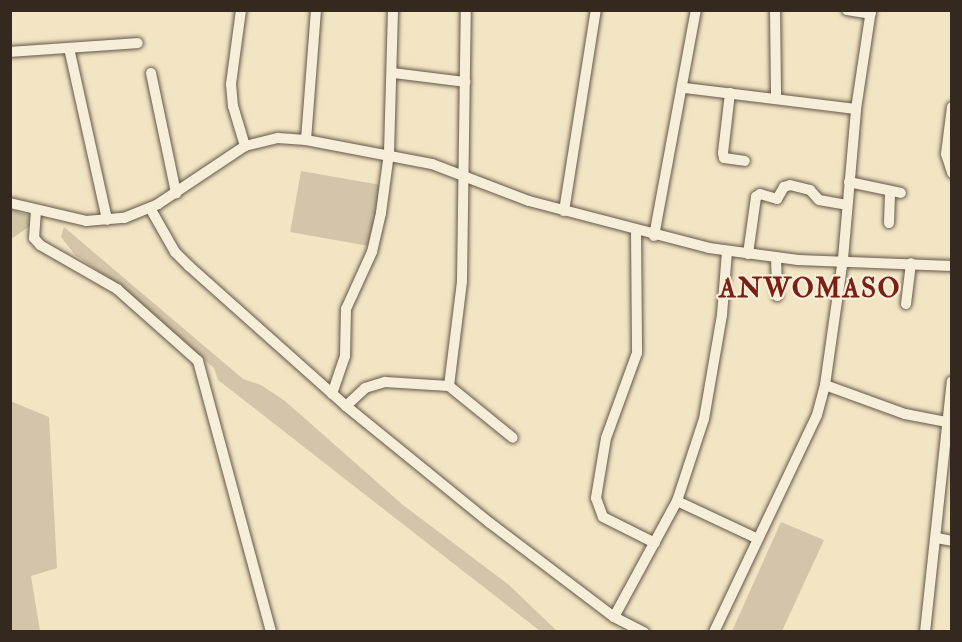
<!DOCTYPE html>
<html>
<head>
<meta charset="utf-8">
<style>
  body { margin:0 }
  #map { position:relative; width:962px; height:642px; overflow:hidden; background:#f2e5c4; font-family:"IM FELL Double Pica",serif }
  div>[style] { position:absolute }
  .green>* { inset:0; background:#d2c5a8; transform-origin:0 0 }
  .roads { filter:drop-shadow(0 0 2px #645748) drop-shadow(0 0 2px #645748) }
  .minor>* { height:10px; margin:-5px; padding:0 5px; transform-origin:5px; border-radius:5px; background:#f7eed9 }
  span { translate:-50% -50%; white-space:nowrap; text-align:center; line-height:1.15; -webkit-text-stroke:4.5px #f7eed9; paint-order:stroke }
  .district-label { font-size:27px; color:#7a1f14; font-weight:700; letter-spacing:1.5px }
  .frame { position:absolute; inset:0; border:12px solid #35281f; pointer-events:none }
</style>
</head>
<body>
<div id="map">
  <div class="green">
    <div style="left:301px;top:171px;width:84px;height:62px;rotate:10deg"></div>
    <div style="clip-path:polygon(11px 210px,34px 217px,30px 226px,11px 239px)"></div>
    <div style="clip-path:polygon(64px 227px,243px 379px,261px 385px,285px 401px,403px 505px,509px 585px,557px 631px,540px 631px,218px 380px,214px 368px,107px 277px,75px 255px,61px 237px)"></div>
    <div style="clip-path:polygon(10px 401px,49px 417px,57px 568px,31px 576px,40px 631px,11px 631px)"></div>
    <div style="clip-path:polygon(781px 522px,824px 540px,782px 631px,732px 631px)"></div>
  </div>
  <div class="roads">
    <div class="minor">
      <div style="left:241px;top:10px;width:75px;rotate:97.7deg"></div>
      <div style="left:231px;top:84px;width:22px;rotate:85deg"></div>
      <div style="left:233px;top:106px;width:42px;rotate:73.3deg"></div>
      <div style="left:775px;top:10px;width:88px;rotate:89.3deg"></div>
      <div style="left:847px;top:10px;width:24px;rotate:9deg"></div>
      <div style="left:69px;top:48px;width:176px;rotate:77.5deg"></div>
      <div style="left:10px;top:52px;width:128px;rotate:-4deg"></div>
      <div style="left:151px;top:73px;width:123px;rotate:78.2deg"></div>
      <div style="left:393px;top:73px;width:73px;rotate:7.1deg"></div>
      <div style="left:685px;top:88px;width:172px;rotate:7deg"></div>
      <div style="left:730px;top:93px;width:60px;rotate:96.7deg"></div>
      <div style="left:723px;top:153px;width:5px;rotate:79deg"></div>
      <div style="left:724px;top:158px;width:21px;rotate:8deg"></div>
      <div style="left:952px;top:107px;width:47px;rotate:97.3deg"></div>
      <div style="left:946px;top:154px;width:20px;rotate:72deg"></div>
      <div style="left:306px;top:140px;width:130px;rotate:-85.6deg"></div>
      <div style="left:849px;top:182px;width:53px;rotate:11.9deg"></div>
      <div style="left:10px;top:203px;width:78px;rotate:13.3deg"></div>
      <div style="left:86px;top:221px;width:38px;rotate:-5deg"></div>
      <div style="left:124px;top:218px;width:37px;rotate:-22deg"></div>
      <div style="left:158px;top:204px;width:105px;rotate:-33.7deg"></div>
      <div style="left:245px;top:146px;width:34px;rotate:-14deg"></div>
      <div style="left:278px;top:138px;width:28px;rotate:4deg"></div>
      <div style="left:306px;top:140px;width:128px;rotate:10.8deg"></div>
      <div style="left:432px;top:164px;width:104px;rotate:20.9deg"></div>
      <div style="left:529px;top:201px;width:186px;rotate:14.6deg"></div>
      <div style="left:709px;top:248px;width:90px;rotate:7.7deg"></div>
      <div style="left:798px;top:260px;width:154px;rotate:2.2deg"></div>
      <div style="left:150px;top:208px;width:51px;rotate:60.4deg"></div>
      <div style="left:175px;top:252px;width:20px;rotate:45deg"></div>
      <div style="left:189px;top:266px;width:210px;rotate:41.7deg"></div>
      <div style="left:346px;top:406px;width:186px;rotate:39.1deg"></div>
      <div style="left:490px;top:523px;width:156px;rotate:37.2deg"></div>
      <div style="left:614px;top:617px;width:34px;rotate:27deg"></div>
      <div style="left:36px;top:210px;width:28px;rotate:94deg"></div>
      <div style="left:34px;top:238px;width:9px;rotate:49deg"></div>
      <div style="left:40px;top:245px;width:89px;rotate:29.7deg"></div>
      <div style="left:117px;top:289px;width:108px;rotate:41.6deg"></div>
      <div style="left:198px;top:361px;width:281px;rotate:74.9deg"></div>
      <div style="left:564px;top:211px;width:204px;rotate:-81deg"></div>
      <div style="left:889px;top:223px;width:31px;rotate:-88deg"></div>
      <div style="left:636px;top:231px;width:122px;rotate:89.5deg"></div>
      <div style="left:637px;top:353px;width:90px;rotate:110deg"></div>
      <div style="left:606px;top:438px;width:61px;rotate:99.5deg"></div>
      <div style="left:596px;top:498px;width:20px;rotate:70deg"></div>
      <div style="left:603px;top:517px;width:58px;rotate:26.6deg"></div>
      <div style="left:654px;top:236px;width:230px;rotate:-79.5deg"></div>
      <div style="left:748px;top:254px;width:58px;rotate:-82deg"></div>
      <div style="left:756px;top:197px;width:5px;rotate:-37deg"></div>
      <div style="left:760px;top:194px;width:18px;rotate:16deg"></div>
      <div style="left:777px;top:199px;width:14px;rotate:-60deg"></div>
      <div style="left:784px;top:187px;width:6px;rotate:-18deg"></div>
      <div style="left:790px;top:185px;width:21px;rotate:14deg"></div>
      <div style="left:810px;top:190px;width:13px;rotate:48deg"></div>
      <div style="left:819px;top:200px;width:28px;rotate:10deg"></div>
      <div style="left:776px;top:258px;width:38px;rotate:88deg"></div>
      <div style="left:906px;top:304px;width:41px;rotate:-83deg"></div>
      <div style="left:825px;top:385px;width:85px;rotate:19.9deg"></div>
      <div style="left:905px;top:414px;width:43px;rotate:10.8deg"></div>
      <div style="left:449px;top:386px;width:106px;rotate:-82.9deg"></div>
      <div style="left:462px;top:281px;width:271px;rotate:-89.2deg"></div>
      <div style="left:332px;top:394px;width:40px;rotate:-71.1deg"></div>
      <div style="left:345px;top:356px;width:47px;rotate:-88.8deg"></div>
      <div style="left:346px;top:309px;width:63px;rotate:-65.5deg"></div>
      <div style="left:372px;top:252px;width:40px;rotate:-77deg"></div>
      <div style="left:381px;top:213px;width:61px;rotate:-82.4deg"></div>
      <div style="left:389px;top:153px;width:143px;rotate:-88.4deg"></div>
      <div style="left:346px;top:406px;width:26px;rotate:-43deg"></div>
      <div style="left:365px;top:388px;width:21px;rotate:-17deg"></div>
      <div style="left:385px;top:382px;width:64px;rotate:3.6deg"></div>
      <div style="left:449px;top:386px;width:82px;rotate:39.1deg"></div>
      <div style="left:677px;top:501px;width:89px;rotate:25.1deg"></div>
      <div style="left:937px;top:538px;width:15px;rotate:11deg"></div>
      <div style="left:614px;top:617px;width:132px;rotate:-61.5deg"></div>
      <div style="left:677px;top:501px;width:86px;rotate:-71.8deg"></div>
      <div style="left:704px;top:419px;width:106px;rotate:-80.2deg"></div>
      <div style="left:722px;top:315px;width:64px;rotate:-85.5deg"></div>
      <div style="left:714px;top:632px;width:240px;rotate:-64.6deg"></div>
      <div style="left:817px;top:415px;width:31px;rotate:-75deg"></div>
      <div style="left:825px;top:385px;width:127px;rotate:-81.9deg"></div>
      <div style="left:843px;top:259px;width:151px;rotate:-85deg"></div>
      <div style="left:856px;top:109px;width:100px;rotate:-81.4deg"></div>
      <div style="left:925px;top:632px;width:252px;rotate:-83.9deg"></div>
    </div>
  </div>
  <div class="district-label">
    <span style="left:810px;top:289px">ANWOMASO</span>
  </div>
  <div class="frame"></div>
</div>
</body>
</html>
